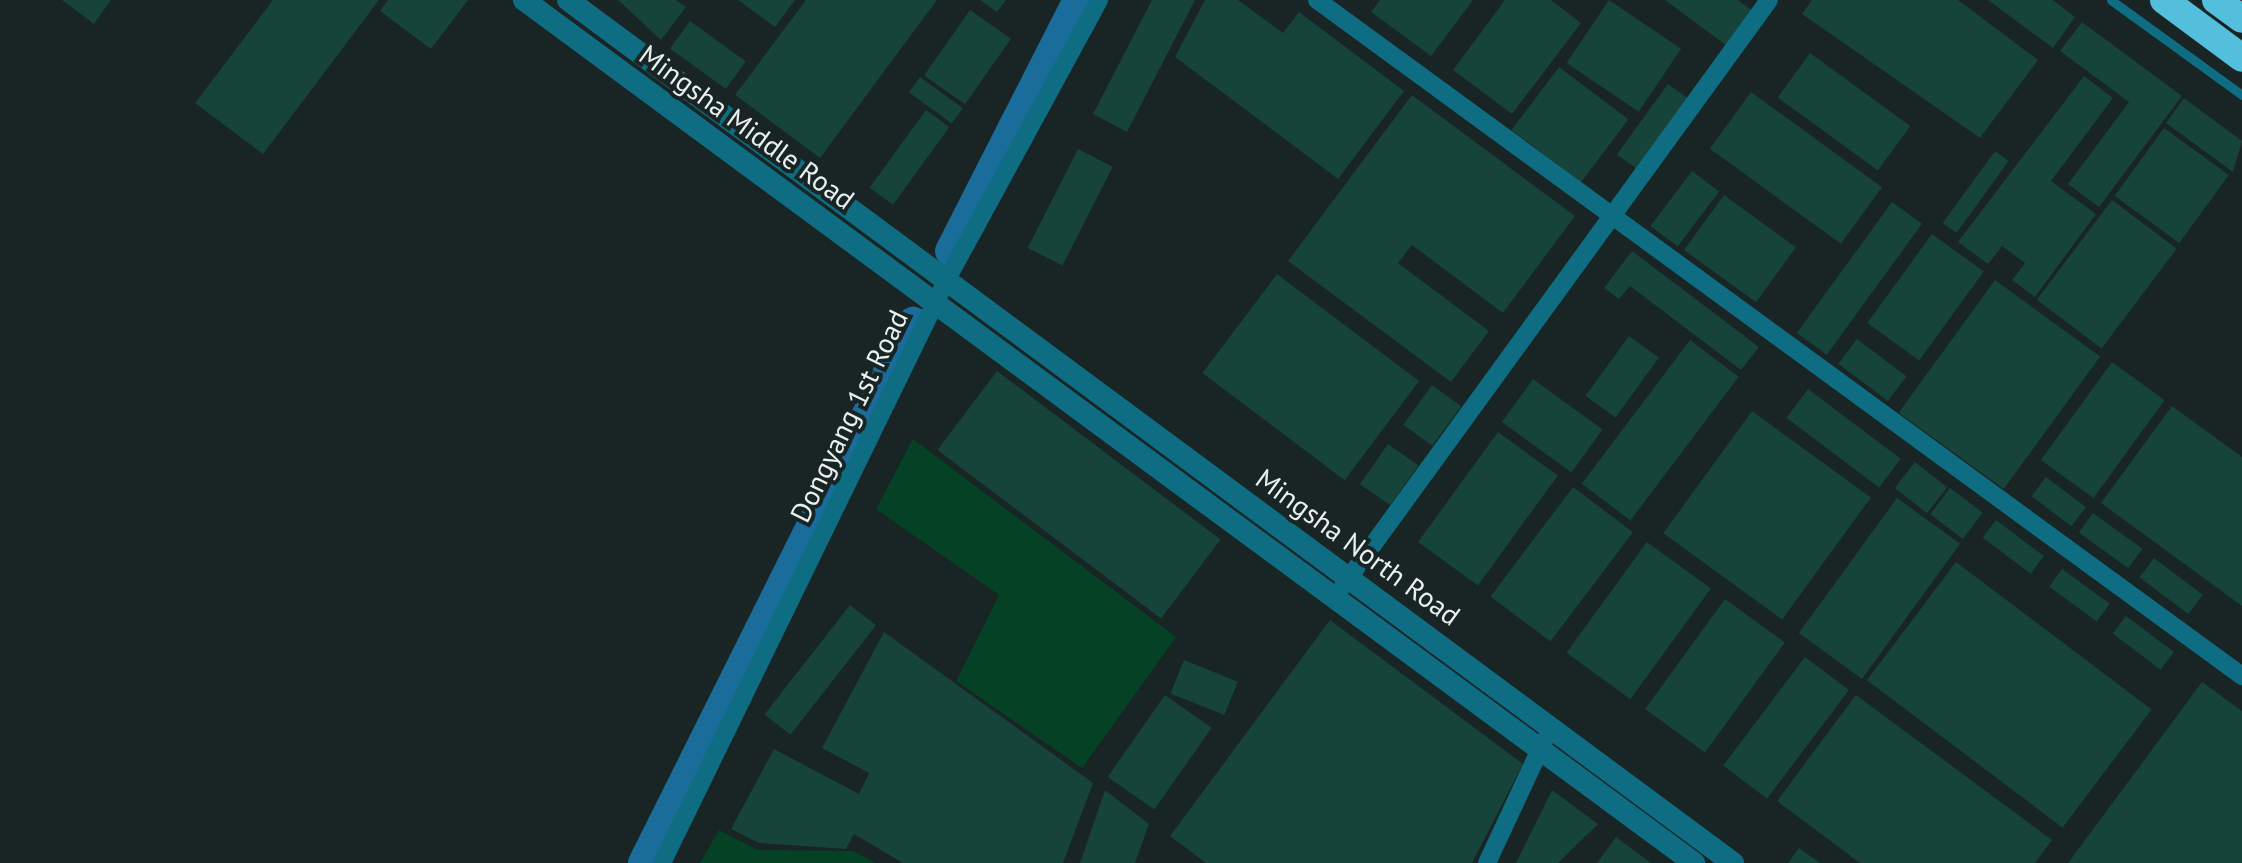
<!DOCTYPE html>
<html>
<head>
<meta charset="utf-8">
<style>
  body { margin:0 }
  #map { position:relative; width:2242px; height:863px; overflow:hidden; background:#192424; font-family:"PT Sans",sans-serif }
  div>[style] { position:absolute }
  .green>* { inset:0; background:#054125 }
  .river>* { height:30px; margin:-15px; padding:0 15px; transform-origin:15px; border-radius:15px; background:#1a6d9a }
  .building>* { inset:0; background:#16433a; transform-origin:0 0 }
  .service>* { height:9px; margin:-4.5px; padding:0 4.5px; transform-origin:4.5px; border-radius:4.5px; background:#0e6d82 }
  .minor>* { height:18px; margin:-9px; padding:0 9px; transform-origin:9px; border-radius:9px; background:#0e6d82 }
  .tertiary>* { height:22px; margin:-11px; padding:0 11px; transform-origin:11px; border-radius:11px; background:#0e6d82 }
  .trunk>* { height:28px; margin:-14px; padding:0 14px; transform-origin:14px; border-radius:14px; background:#54bfdc }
  span { translate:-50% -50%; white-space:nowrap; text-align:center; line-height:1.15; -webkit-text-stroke:8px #192424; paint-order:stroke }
  .street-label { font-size:28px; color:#e9f0f0 }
</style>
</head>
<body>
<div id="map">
  <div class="green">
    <div style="clip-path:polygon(913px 439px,1176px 637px,1082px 768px,956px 681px,999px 595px,876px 509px)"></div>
    <div style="clip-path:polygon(719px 830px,758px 850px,853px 851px,875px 863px,700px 863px)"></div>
  </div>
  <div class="river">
    <div style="left:950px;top:251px;width:282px;rotate:-63deg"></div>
    <div style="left:643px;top:863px;width:605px;rotate:-63.48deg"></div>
  </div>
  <div class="building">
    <div style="clip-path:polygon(62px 0,111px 0,94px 24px)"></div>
    <div style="clip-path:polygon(273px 0,379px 0,263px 154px,195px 103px)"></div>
    <div style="clip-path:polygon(388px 0,468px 0,431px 49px,380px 11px)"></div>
    <div style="clip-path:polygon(618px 0,676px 0,686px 7px,661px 40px)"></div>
    <div style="clip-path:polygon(738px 0,795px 0,775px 27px)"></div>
    <div style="clip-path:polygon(806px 0,937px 0,820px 158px,735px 95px)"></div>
    <div style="clip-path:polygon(980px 0,1006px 0,997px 12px)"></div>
    <div style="clip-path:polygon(1152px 0,1195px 0,1127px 132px,1093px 114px)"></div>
    <div style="clip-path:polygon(1205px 0,1238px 0,1283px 33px,1299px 12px,1404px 91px,1338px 179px,1175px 57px)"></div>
    <div style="clip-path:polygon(1380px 0,1473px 0,1431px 56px,1371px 12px)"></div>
    <div style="clip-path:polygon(1505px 0,1551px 0,1581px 23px,1512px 114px,1453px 70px)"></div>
    <div style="left:1609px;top:0;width:87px;height:76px;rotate:34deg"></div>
    <div style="clip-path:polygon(1665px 0,1738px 0,1753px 11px,1727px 46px)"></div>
    <div style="clip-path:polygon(1812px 0,1958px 0,2038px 60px,1980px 138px,1802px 14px)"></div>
    <div style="clip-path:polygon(1988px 0,2053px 0,2075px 17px,2053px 48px)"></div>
    <div style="left:970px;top:10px;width:50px;height:80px;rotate:35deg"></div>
    <div style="left:690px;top:21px;width:69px;height:34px;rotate:36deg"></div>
    <div style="clip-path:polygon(2082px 22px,2182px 96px,2099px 207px,2068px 184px,2129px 102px,2060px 51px)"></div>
    <div style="left:1810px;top:53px;width:124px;height:55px;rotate:36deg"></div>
    <div style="left:1559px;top:67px;width:87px;height:79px;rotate:37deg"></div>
    <div style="clip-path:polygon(2084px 76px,2113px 98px,2051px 181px,2096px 214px,2035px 297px,2012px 280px,2025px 263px,2002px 246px,1988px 264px,1958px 242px)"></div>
    <div style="left:920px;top:77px;width:53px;height:19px;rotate:36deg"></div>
    <div style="left:1668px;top:84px;width:24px;height:87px;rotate:36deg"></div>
    <div style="left:1751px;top:92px;width:162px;height:70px;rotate:36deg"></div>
    <div style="clip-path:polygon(1412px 95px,1575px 216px,1503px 313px,1412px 245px,1398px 263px,1489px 331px,1451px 382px,1288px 261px)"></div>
    <div style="clip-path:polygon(2184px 98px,2242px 141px,2233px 172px,2166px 123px)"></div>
    <div style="left:926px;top:110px;width:29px;height:96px;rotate:36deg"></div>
    <div style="left:2164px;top:128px;width:80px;height:84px;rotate:36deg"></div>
    <div style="left:1078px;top:149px;width:39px;height:111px;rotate:27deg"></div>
    <div style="left:1995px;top:151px;width:17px;height:89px;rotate:36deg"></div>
    <div style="left:1692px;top:171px;width:34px;height:69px;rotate:37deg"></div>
    <div style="left:1724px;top:195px;width:89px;height:68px;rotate:36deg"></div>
    <div style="left:2112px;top:200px;width:81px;height:125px;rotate:37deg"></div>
    <div style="left:1892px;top:202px;width:37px;height:162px;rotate:36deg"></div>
    <div style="left:1932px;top:234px;width:64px;height:110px;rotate:36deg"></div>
    <div style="clip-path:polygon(1632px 251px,1759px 347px,1741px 370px,1630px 286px,1619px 299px,1604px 288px)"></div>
    <div style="left:1277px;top:274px;width:178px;height:124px;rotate:37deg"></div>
    <div style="left:1995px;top:280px;width:130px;height:164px;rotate:36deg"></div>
    <div style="left:1629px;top:336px;width:37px;height:74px;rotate:36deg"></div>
    <div style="left:1857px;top:339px;width:62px;height:31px;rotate:37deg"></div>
    <div style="left:1690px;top:340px;width:61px;height:180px;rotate:37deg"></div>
    <div style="left:2112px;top:362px;width:65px;height:121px;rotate:36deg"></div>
    <div style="left:997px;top:371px;width:280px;height:99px;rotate:37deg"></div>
    <div style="left:1533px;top:379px;width:86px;height:53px;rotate:36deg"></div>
    <div style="left:1432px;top:385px;width:36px;height:49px;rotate:36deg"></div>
    <div style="left:1808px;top:389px;width:116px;height:36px;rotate:37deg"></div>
    <div style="clip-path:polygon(2172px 406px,2242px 457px,2242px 606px,2101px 503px)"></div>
    <div style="left:1752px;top:411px;width:147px;height:151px;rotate:36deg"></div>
    <div style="left:1498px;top:432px;width:74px;height:136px;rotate:36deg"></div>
    <div style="left:1388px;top:444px;width:37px;height:49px;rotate:35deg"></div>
    <div style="left:1915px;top:462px;width:41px;height:33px;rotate:38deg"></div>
    <div style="left:2046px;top:477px;width:50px;height:24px;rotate:37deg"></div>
    <div style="left:1573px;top:487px;width:75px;height:137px;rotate:37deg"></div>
    <div style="left:1950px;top:488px;width:41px;height:33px;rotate:37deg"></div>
    <div style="left:1897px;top:498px;width:78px;height:167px;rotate:36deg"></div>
    <div style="left:2093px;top:513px;width:61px;height:24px;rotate:36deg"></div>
    <div style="left:1996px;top:520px;width:60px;height:22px;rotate:37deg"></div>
    <div style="left:1647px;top:542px;width:79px;height:137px;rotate:36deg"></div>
    <div style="left:2154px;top:558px;width:61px;height:24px;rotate:37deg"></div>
    <div style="left:1956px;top:562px;width:245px;height:148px;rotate:37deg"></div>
    <div style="left:2062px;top:569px;width:59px;height:22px;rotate:36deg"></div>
    <div style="left:1725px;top:599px;width:74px;height:136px;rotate:36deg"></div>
    <div style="left:850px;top:605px;width:33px;height:139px;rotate:38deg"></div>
    <div style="left:2126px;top:616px;width:60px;height:22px;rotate:37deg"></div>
    <div style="clip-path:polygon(1330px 620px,1523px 764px,1472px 863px,1206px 863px,1170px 836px)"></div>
    <div style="clip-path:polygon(884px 632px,1093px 783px,1063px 863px,903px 863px,854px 834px,846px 849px,759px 843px,731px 829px,774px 749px,859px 794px,869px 773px,822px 748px)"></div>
    <div style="left:1805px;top:657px;width:55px;height:136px;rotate:37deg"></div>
    <div style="left:1184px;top:660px;width:58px;height:36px;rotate:22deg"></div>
    <div style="clip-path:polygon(2202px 682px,2242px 711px,2242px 863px,2068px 863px)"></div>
    <div style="left:1165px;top:695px;width:57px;height:100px;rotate:35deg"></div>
    <div style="clip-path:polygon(1856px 695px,2052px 840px,2035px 863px,1860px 863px,1777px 801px)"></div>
    <div style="clip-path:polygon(1105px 790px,1149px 824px,1135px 863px,1080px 863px)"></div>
    <div style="clip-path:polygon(1552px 790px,1598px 824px,1558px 863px,1516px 863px)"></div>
    <div style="clip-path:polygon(1616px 837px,1651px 863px,1597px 863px)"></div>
    <div style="clip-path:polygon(1799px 848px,1820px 863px,1788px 863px)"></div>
  </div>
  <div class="service">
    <div style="left:2111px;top:0;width:162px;rotate:35.9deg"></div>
  </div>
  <div class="minor">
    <div style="left:1317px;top:0;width:1146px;rotate:36.16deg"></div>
    <div style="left:1343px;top:586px;width:724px;rotate:-53.98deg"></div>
    <div style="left:662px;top:863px;width:648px;rotate:-63.99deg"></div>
    <div style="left:946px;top:281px;width:320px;rotate:-61.4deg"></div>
    <div style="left:1487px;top:863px;width:135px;rotate:-65deg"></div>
  </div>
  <div class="tertiary">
    <div style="left:524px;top:0;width:1454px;rotate:36.41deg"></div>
    <div style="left:568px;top:0;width:1450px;rotate:36.53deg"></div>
  </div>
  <div class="trunk">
    <div style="left:2164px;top:0;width:97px;rotate:36.6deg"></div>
    <div style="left:2216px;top:0;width:32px;rotate:36deg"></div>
  </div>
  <div class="street-label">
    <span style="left:747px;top:127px;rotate:36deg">Mingsha Middle Road</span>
    <span style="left:849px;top:416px;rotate:-64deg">Dongyang 1st Road</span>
    <span style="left:1358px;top:547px;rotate:36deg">Mingsha North Road</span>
  </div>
</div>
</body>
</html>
